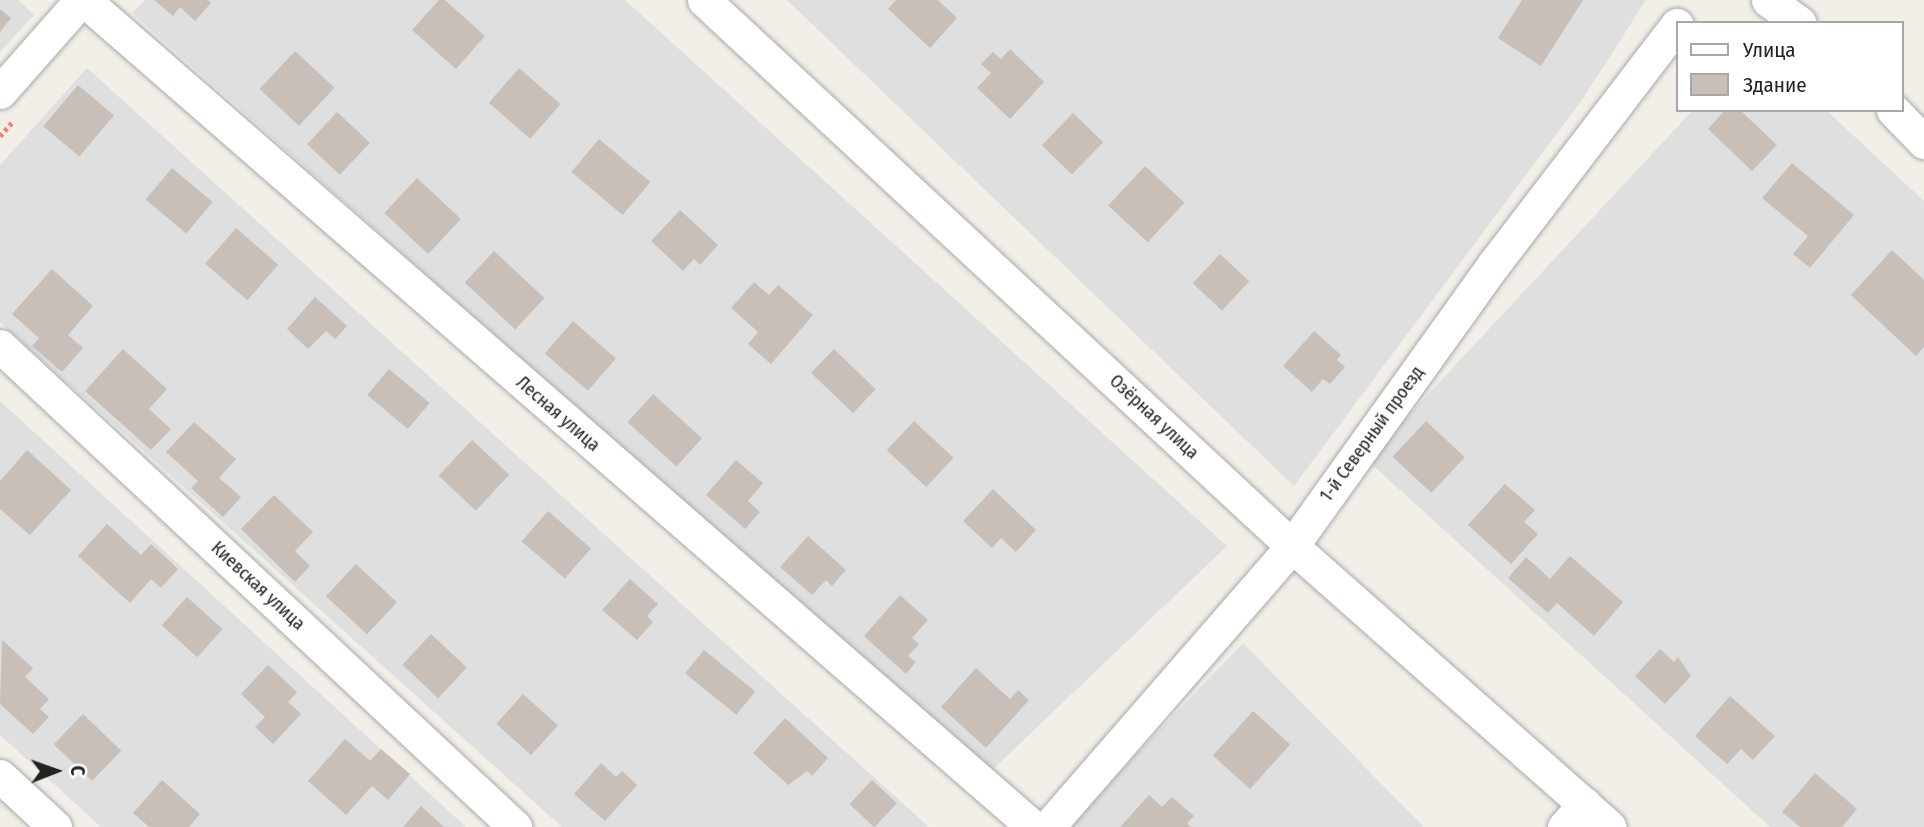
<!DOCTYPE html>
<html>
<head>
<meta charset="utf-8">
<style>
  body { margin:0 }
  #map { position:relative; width:1924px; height:827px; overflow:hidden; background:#f2efe9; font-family:"Fira Sans Condensed",sans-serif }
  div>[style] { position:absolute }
  .residential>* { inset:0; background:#e0dfdf }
  .building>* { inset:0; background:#c7bfb8; transform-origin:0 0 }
  .path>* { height:4.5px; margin-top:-2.25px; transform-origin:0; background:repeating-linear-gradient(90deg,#fa8072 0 3.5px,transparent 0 7px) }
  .roads { filter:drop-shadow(0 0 2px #a9a9a9) drop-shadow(0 0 2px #a9a9a9) }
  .minor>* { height:33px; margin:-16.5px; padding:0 16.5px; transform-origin:16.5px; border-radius:16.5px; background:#fff }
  span { translate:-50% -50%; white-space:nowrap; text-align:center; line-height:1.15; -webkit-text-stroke:6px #fff; paint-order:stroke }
  .street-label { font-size:18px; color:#222 }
  .legend { position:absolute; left:1676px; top:21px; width:228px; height:91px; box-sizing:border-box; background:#fff; border:2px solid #a7a7a7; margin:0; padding:9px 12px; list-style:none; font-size:21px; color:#222 }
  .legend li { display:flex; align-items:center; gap:14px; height:35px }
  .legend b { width:35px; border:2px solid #a7a7a7 }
  .north { position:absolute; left:21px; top:736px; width:70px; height:70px; -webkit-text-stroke:5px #fff; paint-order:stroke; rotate:89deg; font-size:19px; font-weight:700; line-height:28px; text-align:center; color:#222 }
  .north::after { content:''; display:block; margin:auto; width:24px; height:32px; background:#222; clip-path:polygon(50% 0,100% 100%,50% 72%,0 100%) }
</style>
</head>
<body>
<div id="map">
  <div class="residential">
    <div style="clip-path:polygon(0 0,18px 0,34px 15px,0 52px)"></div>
    <div style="clip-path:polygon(145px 0,625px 0,1227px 546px,988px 774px,132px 13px)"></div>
    <div style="clip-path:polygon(787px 0,1646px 0,1584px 97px,1294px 486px)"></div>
    <div style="clip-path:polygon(87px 68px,929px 827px,562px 827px,0 322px,0 165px)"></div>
    <div style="clip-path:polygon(1693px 110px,1826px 110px,1924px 201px,1924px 827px,1770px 827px,1367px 460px)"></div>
    <div style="clip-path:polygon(0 401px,466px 827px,101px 827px,0 735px)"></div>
    <div style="clip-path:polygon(1243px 643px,1424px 827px,1066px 827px)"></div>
  </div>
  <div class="building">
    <div style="clip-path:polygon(154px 0,208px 0,211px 3px,195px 21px,180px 7px,173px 16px)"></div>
    <div style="clip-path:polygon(439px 0,445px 0,485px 36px,456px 69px,412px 30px)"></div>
    <div style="clip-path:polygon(896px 0,938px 0,957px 18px,930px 48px,888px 9px)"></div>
    <div style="clip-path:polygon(1522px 0,1583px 0,1541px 66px,1498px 38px)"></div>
    <div style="clip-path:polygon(0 9px,11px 18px,0 32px)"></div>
    <div style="clip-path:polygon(1010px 49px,1044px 82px,1010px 119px,977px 88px,991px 73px,981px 64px,993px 52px,1001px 59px)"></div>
    <div style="left:295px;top:51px;width:54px;height:52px;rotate:43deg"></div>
    <div style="left:519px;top:68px;width:55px;height:46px;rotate:41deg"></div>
    <div style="left:78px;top:85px;width:47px;height:54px;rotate:40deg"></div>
    <div style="clip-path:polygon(1725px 110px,1740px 110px,1777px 145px,1752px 171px,1708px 129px)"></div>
    <div style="left:337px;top:112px;width:45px;height:44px;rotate:43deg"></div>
    <div style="left:1073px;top:113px;width:42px;height:45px;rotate:44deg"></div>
    <div style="left:599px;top:139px;width:67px;height:43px;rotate:40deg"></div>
    <div style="clip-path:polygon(1792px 163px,1854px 215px,1810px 268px,1793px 254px,1808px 236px,1762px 198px)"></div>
    <div style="left:1145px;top:166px;width:54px;height:54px;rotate:43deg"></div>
    <div style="left:172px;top:168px;width:53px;height:41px;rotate:40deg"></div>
    <div style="left:417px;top:178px;width:60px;height:48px;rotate:43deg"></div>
    <div style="clip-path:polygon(680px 210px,718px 245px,700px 265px,694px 259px,683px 271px,651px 241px)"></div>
    <div style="left:236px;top:228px;width:56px;height:47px;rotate:41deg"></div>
    <div style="clip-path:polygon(1892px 250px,1924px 280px,1924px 347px,1916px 356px,1851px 295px)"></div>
    <div style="left:494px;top:251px;width:69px;height:43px;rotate:43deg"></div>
    <div style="left:1220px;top:254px;width:40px;height:40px;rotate:43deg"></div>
    <div style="clip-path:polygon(52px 269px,93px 306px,68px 335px,83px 348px,62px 372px,32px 346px,39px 338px,12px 314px)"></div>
    <div style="clip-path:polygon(754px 282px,769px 295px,778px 285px,813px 315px,771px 364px,748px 344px,758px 332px,731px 308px)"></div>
    <div style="clip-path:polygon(315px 297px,347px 326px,335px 339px,326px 331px,308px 349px,287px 329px)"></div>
    <div style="left:573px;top:321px;width:57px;height:43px;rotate:41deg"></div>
    <div style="clip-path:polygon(1314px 331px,1341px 355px,1337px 360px,1345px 367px,1330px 384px,1323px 379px,1312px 392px,1283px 366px)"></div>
    <div style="clip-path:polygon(123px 349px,167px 389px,149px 409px,171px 429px,151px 450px,85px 391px)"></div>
    <div style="left:834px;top:349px;width:58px;height:33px;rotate:44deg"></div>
    <div style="left:389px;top:369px;width:53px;height:34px;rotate:40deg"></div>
    <div style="left:653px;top:394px;width:66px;height:38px;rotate:42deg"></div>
    <div style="left:914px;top:421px;width:54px;height:40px;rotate:43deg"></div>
    <div style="left:1426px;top:421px;width:53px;height:49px;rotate:43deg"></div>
    <div style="clip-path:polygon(194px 422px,236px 459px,219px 478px,241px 497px,223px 517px,191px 488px,198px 481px,166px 452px)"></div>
    <div style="left:472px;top:440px;width:51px;height:49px;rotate:43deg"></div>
    <div style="clip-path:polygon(27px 450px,71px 490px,30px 535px,0 509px,0 481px)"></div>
    <div style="clip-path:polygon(736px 460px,763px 483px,748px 501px,760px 512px,745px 529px,706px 495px)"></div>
    <div style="clip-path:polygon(1505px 484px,1535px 510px,1524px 522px,1538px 534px,1511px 564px,1468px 525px)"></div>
    <div style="clip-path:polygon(993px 489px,1036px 530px,1016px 552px,1001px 538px,992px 548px,963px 521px)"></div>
    <div style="clip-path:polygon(274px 495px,313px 532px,295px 551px,310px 566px,295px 582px,241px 529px)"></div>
    <div style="left:548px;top:511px;width:57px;height:40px;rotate:41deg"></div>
    <div style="clip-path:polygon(107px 524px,141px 555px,151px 544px,178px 569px,161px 588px,151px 579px,130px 603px,78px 556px)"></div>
    <div style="clip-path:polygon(808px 536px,846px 570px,832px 586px,826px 580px,812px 595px,780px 567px)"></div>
    <div style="clip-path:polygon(1570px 556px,1623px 602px,1594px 636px,1557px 603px,1548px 613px,1508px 578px,1526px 557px,1550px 579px)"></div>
    <div style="left:356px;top:564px;width:56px;height:44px;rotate:43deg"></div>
    <div style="clip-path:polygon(630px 579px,658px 604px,647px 616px,653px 622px,637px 640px,602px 610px)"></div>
    <div style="clip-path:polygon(900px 595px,928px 620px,912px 638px,919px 644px,908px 656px,916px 662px,906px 674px,864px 636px)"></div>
    <div style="left:187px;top:597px;width:48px;height:38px;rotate:42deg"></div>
    <div style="left:431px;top:634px;width:49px;height:42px;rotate:43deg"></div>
    <div style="clip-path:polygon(2px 640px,33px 668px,25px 677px,49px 699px,40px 709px,49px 717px,33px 734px,0 704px)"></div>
    <div style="clip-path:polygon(1660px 649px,1674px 662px,1678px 657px,1691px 676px,1665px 704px,1635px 676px)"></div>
    <div style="left:704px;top:650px;width:66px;height:30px;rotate:39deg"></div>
    <div style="clip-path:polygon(268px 665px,297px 692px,288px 702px,301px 714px,273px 744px,255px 727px,265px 717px,241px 694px)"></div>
    <div style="clip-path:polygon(976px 668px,1010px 699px,1018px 690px,1029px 700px,986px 748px,941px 707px)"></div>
    <div style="left:523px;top:694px;width:47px;height:40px;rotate:42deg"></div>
    <div style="clip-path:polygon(1730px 696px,1775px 736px,1753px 760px,1741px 749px,1727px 764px,1695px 736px)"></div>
    <div style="left:1253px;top:711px;width:50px;height:60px;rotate:42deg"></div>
    <div style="left:83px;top:714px;width:53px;height:42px;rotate:44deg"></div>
    <div style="clip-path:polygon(785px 718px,828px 758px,812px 776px,807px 771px,788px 785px,753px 753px)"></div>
    <div style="clip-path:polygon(345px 739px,370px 761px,381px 749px,410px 774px,388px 800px,372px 786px,346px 815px,308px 781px)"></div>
    <div style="clip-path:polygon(601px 763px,616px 777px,622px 771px,637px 785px,605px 821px,574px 794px)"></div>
    <div style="clip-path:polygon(1815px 773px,1857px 809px,1842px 827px,1800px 827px,1782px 812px)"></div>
    <div style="clip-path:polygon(162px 780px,200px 814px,189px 827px,149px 827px,133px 813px)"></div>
    <div style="left:872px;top:780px;width:34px;height:33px;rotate:43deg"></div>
    <div style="clip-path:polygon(1149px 795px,1162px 807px,1172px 797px,1194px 816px,1187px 823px,1191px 827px,1120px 827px)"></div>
    <div style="clip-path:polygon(421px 806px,444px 827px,403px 827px)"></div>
  </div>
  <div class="path">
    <div style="left:0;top:136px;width:20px;rotate:-49deg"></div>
  </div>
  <div class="roads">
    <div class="minor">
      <div style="left:84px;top:0;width:1259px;rotate:41.07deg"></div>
      <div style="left:704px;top:0;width:802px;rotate:42.88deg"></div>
      <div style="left:1292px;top:546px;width:424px;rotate:41.5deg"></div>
      <div style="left:1768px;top:0;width:39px;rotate:36deg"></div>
      <div style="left:0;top:92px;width:123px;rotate:-48.6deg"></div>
      <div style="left:1893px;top:110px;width:45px;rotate:45.9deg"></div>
      <div style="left:0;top:346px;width:705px;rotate:43.04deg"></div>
      <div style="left:0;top:776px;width:75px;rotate:42.8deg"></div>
      <div style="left:1048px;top:827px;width:372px;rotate:-49deg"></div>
      <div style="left:1292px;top:546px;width:347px;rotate:-54.4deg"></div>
      <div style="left:1494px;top:264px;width:301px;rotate:-52.6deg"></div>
      <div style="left:1564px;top:827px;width:31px;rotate:-48deg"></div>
    </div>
  </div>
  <div class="street-label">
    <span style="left:558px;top:414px;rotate:41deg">Лесная улица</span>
    <span style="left:1154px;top:417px;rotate:43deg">Озёрная улица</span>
    <span style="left:1372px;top:434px;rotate:-54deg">1-й Северный проезд</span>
    <span style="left:258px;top:586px;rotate:43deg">Киевская улица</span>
  </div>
  <ul class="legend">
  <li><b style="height:9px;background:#fff"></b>Улица</li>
  <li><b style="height:19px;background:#c7bfb8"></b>Здание</li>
  </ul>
  <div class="north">С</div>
</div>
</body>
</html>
